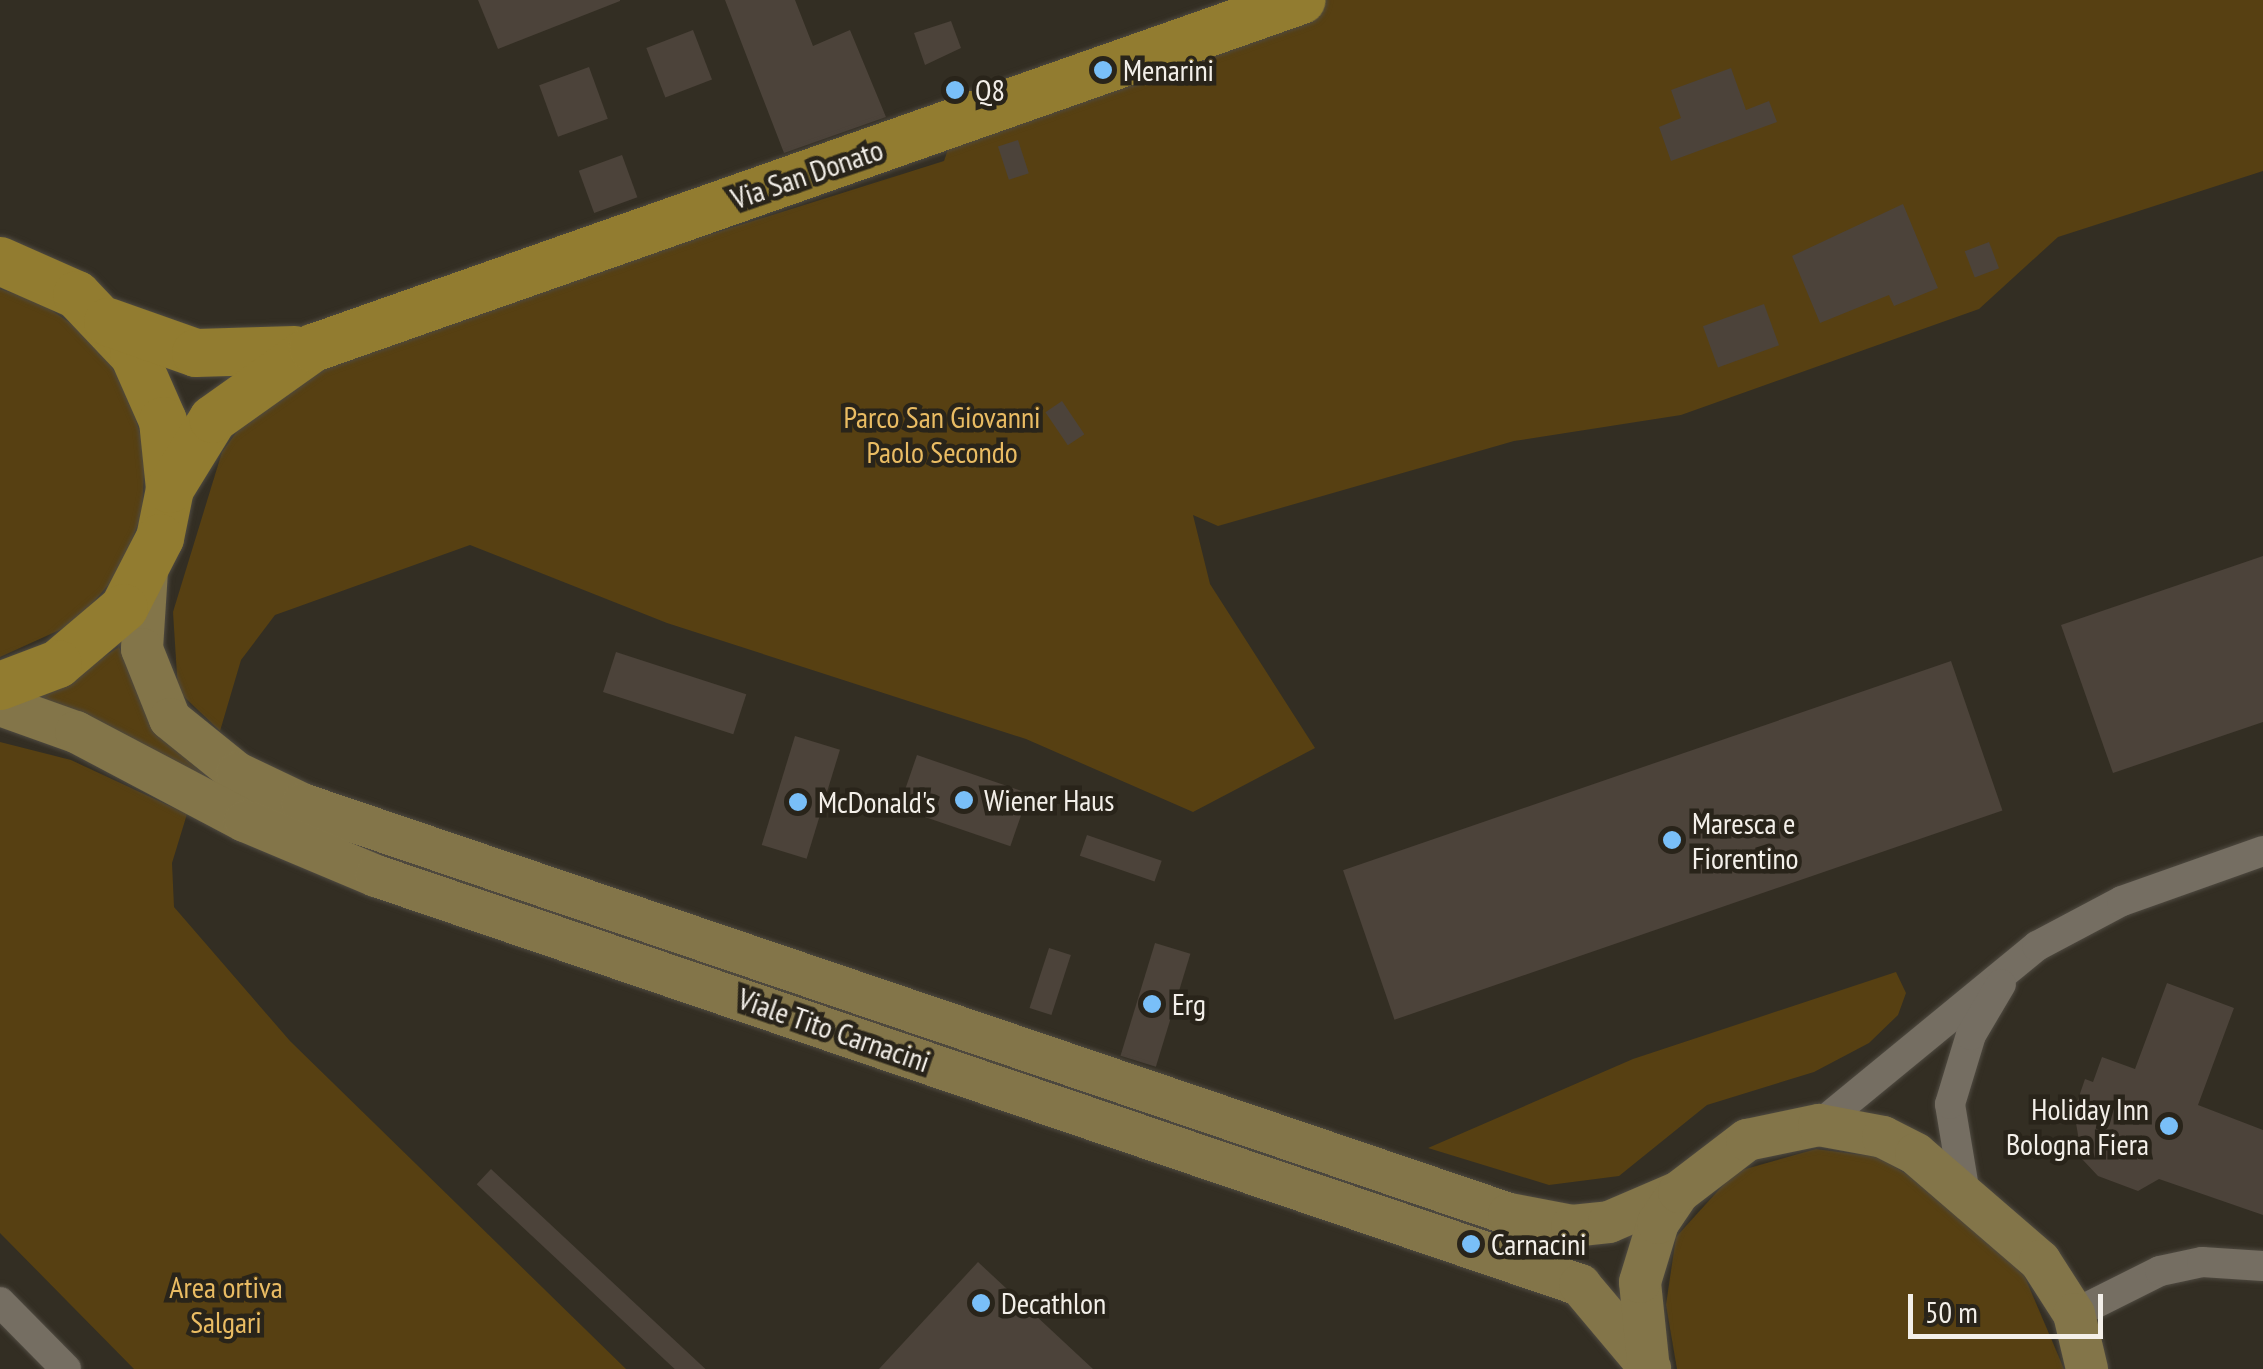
<!DOCTYPE html>
<html>
<head>
<meta charset="utf-8">
<style>
  body { margin:0 }
  #map { position:relative; width:2263px; height:1369px; overflow:hidden; background:#332e23; font-family:"PT Sans Narrow",sans-serif }
  div>[style] { position:absolute }
  .green>* { inset:0; background:#574012 }
  .building>* { inset:0; background:#4c433a; transform-origin:0 0 }
  .roads { filter:drop-shadow(0 0 2px #4f4a41) drop-shadow(0 0 2px #4f4a41) }
  .street>* { height:30px; margin:-15px; padding:0 15px; transform-origin:15px; border-radius:15px; background:#756e62 }
  .secondary>* { height:42px; margin:-21px; padding:0 21px; transform-origin:21px; border-radius:21px; background:#837549 }
  .primary>* { height:48px; margin:-24px; padding:0 24px; transform-origin:24px; border-radius:24px; background:#927c30 }
  .dots>* { width:28px; height:28px; translate:-50% -50%; box-sizing:border-box; border:5px solid #29241a; border-radius:50% }
  span { translate:-50% -50%; white-space:nowrap; text-align:center; line-height:1.15; -webkit-text-stroke:9px #29241a; paint-order:stroke }
  .poi-label { font-size:30px; color:#f3efe9 }
  .left { translate:0 -50%; text-align:left }
  .right { translate:-100% -50%; text-align:right }
  .street-label { font-size:30px; color:#f3efe9 }
  .park-label { font-size:30px; color:#eabc63 }
  .scale { position:absolute; left:1908px; top:1294px; width:195px; height:45px; box-sizing:border-box; border:5px solid #f3efe9; border-top:0; padding-left:12px; font-size:30px; line-height:35px; white-space:nowrap; color:#f3efe9; -webkit-text-stroke:8px #29241a; paint-order:stroke }
</style>
</head>
<body>
<div id="map">
  <div class="green">
    <div style="clip-path:polygon(1300px 0,2263px 0,2263px 171px,2058px 237px,1979px 309px,1681px 415px,1514px 441px,1218px 526px,1193px 515px,1210px 584px,1315px 748px,1193px 812px,1026px 739px,667px 623px,470px 545px,275px 615px,241px 660px,220px 731px,178px 691px,173px 612px,222px 452px,270px 386px,527px 292px,944px 161px,954px 131px)"></div>
    <div style="clip-path:polygon(0 289px,40px 302px,90px 337px,125px 386px,145px 449px,142px 514px,118px 574px,75px 623px,0 657px)"></div>
    <div style="clip-path:polygon(119px 647px,151px 721px,211px 772px,1031px 1068px,1027px 1079px,363px 852px,39px 698px)"></div>
    <div style="clip-path:polygon(0 742px,71px 760px,187px 814px,172px 863px,174px 907px,290px 1041px,626px 1369px,134px 1369px,0 1233px)"></div>
    <div style="clip-path:polygon(1896px 972px,1906px 993px,1898px 1015px,1869px 1043px,1814px 1072px,1707px 1105px,1619px 1176px,1549px 1185px,1428px 1148px,1633px 1059px)"></div>
    <div style="clip-path:polygon(1816px 1149px,1878px 1157px,1920px 1182px,2024px 1275px,2064px 1369px,1677px 1369px,1666px 1305px,1676px 1237px,1735px 1172px)"></div>
  </div>
  <div class="building">
    <div style="clip-path:polygon(478px 0,620px 0,620px 1px,498px 49px)"></div>
    <div style="clip-path:polygon(725px 0,795px 0,813px 46px,850px 30px,886px 117px,784px 153px)"></div>
    <div style="clip-path:polygon(951px 21px,961px 48px,925px 65px,914px 33px)"></div>
    <div style="left:693px;top:30px;width:53px;height:50px;rotate:69deg"></div>
    <div style="left:589px;top:67px;width:55px;height:53px;rotate:70deg"></div>
    <div style="clip-path:polygon(1731px 68px,1746px 110px,1769px 101px,1777px 122px,1671px 161px,1659px 127px,1681px 118px,1671px 90px)"></div>
    <div style="left:1018px;top:140px;width:35px;height:21px;rotate:72deg"></div>
    <div style="left:622px;top:155px;width:45px;height:46px;rotate:70deg"></div>
    <div style="clip-path:polygon(1903px 204px,1938px 288px,1894px 306px,1889px 295px,1820px 323px,1792px 256px)"></div>
    <div style="left:1989px;top:242px;width:28px;height:26px;rotate:69deg"></div>
    <div style="left:1764px;top:304px;width:44px;height:65px;rotate:70deg"></div>
    <div style="left:1062px;top:401px;width:40px;height:20px;rotate:56deg"></div>
    <div style="clip-path:polygon(2263px 556px,2263px 722px,2113px 773px,2061px 625px)"></div>
    <div style="left:616px;top:652px;width:137px;height:42px;rotate:18deg"></div>
    <div style="left:1951px;top:661px;width:158px;height:643px;rotate:71deg"></div>
    <div style="left:795px;top:736px;width:47px;height:114px;rotate:17deg"></div>
    <div style="left:917px;top:755px;width:118px;height:56px;rotate:19deg"></div>
    <div style="left:1087px;top:835px;width:79px;height:22px;rotate:19deg"></div>
    <div style="left:1155px;top:943px;width:37px;height:118px;rotate:17deg"></div>
    <div style="left:1049px;top:948px;width:23px;height:63px;rotate:18deg"></div>
    <div style="clip-path:polygon(2167px 983px,2234px 1008px,2198px 1105px,2263px 1130px,2263px 1215px,2159px 1179px,2138px 1191px,2098px 1176px,2082px 1159px,2074px 1111px,2085px 1079px,2093px 1082px,2102px 1057px,2135px 1069px)"></div>
    <div style="left:491px;top:1169px;width:296px;height:21px;rotate:43deg"></div>
    <div style="clip-path:polygon(978px 1262px,1093px 1369px,879px 1369px)"></div>
  </div>
  <div class="roads">
    <div class="street">
      <div style="left:1819px;top:1125px;width:282px;rotate:-39.4deg"></div>
      <div style="left:2037px;top:946px;width:96px;rotate:-27.9deg"></div>
      <div style="left:2122px;top:901px;width:150px;rotate:-19.5deg"></div>
      <div style="left:1965px;top:1194px;width:91px;rotate:-99.5deg"></div>
      <div style="left:1950px;top:1104px;width:72px;rotate:-73.1deg"></div>
      <div style="left:1971px;top:1035px;width:59px;rotate:-59.5deg"></div>
      <div style="left:0;top:1302px;width:94px;rotate:45.4deg"></div>
      <div style="left:2074px;top:1314px;width:96px;rotate:-26.6deg"></div>
      <div style="left:2160px;top:1271px;width:43px;rotate:-12.1deg"></div>
      <div style="left:2202px;top:1262px;width:61px;rotate:3.8deg"></div>
    </div>
    <div class="secondary">
      <div style="left:147px;top:571px;width:78px;rotate:93.7deg"></div>
      <div style="left:142px;top:649px;width:75px;rotate:68.2deg"></div>
      <div style="left:170px;top:719px;width:86px;rotate:38.9deg"></div>
      <div style="left:237px;top:773px;width:72px;rotate:25.5deg"></div>
      <div style="left:302px;top:804px;width:1275px;rotate:18.76deg"></div>
      <div style="left:1509px;top:1214px;width:64px;rotate:10.8deg"></div>
      <div style="left:1572px;top:1226px;width:37px;rotate:-6deg"></div>
      <div style="left:1609px;top:1222px;width:76px;rotate:-23.2deg"></div>
      <div style="left:0;top:705px;width:81px;rotate:19.6deg"></div>
      <div style="left:76px;top:732px;width:191px;rotate:27.8deg"></div>
      <div style="left:245px;top:821px;width:142px;rotate:22.8deg"></div>
      <div style="left:376px;top:876px;width:1272px;rotate:18.76deg"></div>
      <div style="left:1580px;top:1285px;width:109px;rotate:49.9deg"></div>
      <div style="left:1648px;top:1360px;width:78px;rotate:-95.9deg"></div>
      <div style="left:1640px;top:1282px;width:62px;rotate:-73deg"></div>
      <div style="left:1658px;top:1223px;width:37px;rotate:-56deg"></div>
      <div style="left:1679px;top:1192px;width:86px;rotate:-37.4deg"></div>
      <div style="left:1747px;top:1140px;width:74px;rotate:-11.8deg"></div>
      <div style="left:1819px;top:1125px;width:65px;rotate:10.6deg"></div>
      <div style="left:1883px;top:1137px;width:37px;rotate:27deg"></div>
      <div style="left:1916px;top:1154px;width:164px;rotate:40.8deg"></div>
      <div style="left:2040px;top:1261px;width:63px;rotate:57.3deg"></div>
      <div style="left:2074px;top:1314px;width:57px;rotate:76.7deg"></div>
    </div>
    <div class="primary">
      <div style="left:0;top:261px;width:84px;rotate:23.8deg"></div>
      <div style="left:77px;top:295px;width:83px;rotate:46.5deg"></div>
      <div style="left:134px;top:355px;width:72px;rotate:66.3deg"></div>
      <div style="left:163px;top:421px;width:68px;rotate:84.1deg"></div>
      <div style="left:170px;top:489px;width:50px;rotate:101.5deg"></div>
      <div style="left:160px;top:538px;width:79px;rotate:117.2deg"></div>
      <div style="left:124px;top:608px;width:87px;rotate:139.7deg"></div>
      <div style="left:58px;top:664px;width:62px;rotate:159.2deg"></div>
      <div style="left:108px;top:322px;width:93px;rotate:19.4deg"></div>
      <div style="left:196px;top:353px;width:99px;rotate:-1.7deg"></div>
      <div style="left:170px;top:489px;width:82px;rotate:-58.4deg"></div>
      <div style="left:213px;top:419px;width:123px;rotate:-35.4deg"></div>
      <div style="left:313px;top:348px;width:1048px;rotate:-19.39deg"></div>
    </div>
  </div>
  <div class="dots">
    <div style="left:1103px;top:70px;background:#79bff8"></div>
    <div style="left:955px;top:90px;background:#79bff8"></div>
    <div style="left:964px;top:800px;background:#79bff8"></div>
    <div style="left:798px;top:802px;background:#79bff8"></div>
    <div style="left:1672px;top:840px;background:#79bff8"></div>
    <div style="left:1152px;top:1004px;background:#79bff8"></div>
    <div style="left:2169px;top:1126px;background:#79bff8"></div>
    <div style="left:1471px;top:1244px;background:#79bff8"></div>
    <div style="left:981px;top:1303px;background:#79bff8"></div>
  </div>
  <div class="poi-label">
    <span class="left" style="left:1123px;top:70px">Menarini</span>
    <span class="left" style="left:975px;top:90px">Q8</span>
    <span class="left" style="left:984px;top:800px">Wiener Haus</span>
    <span class="left" style="left:818px;top:802px">McDonald's</span>
    <span class="left" style="left:1692px;top:840px">Maresca e<br>Fiorentino</span>
    <span class="left" style="left:1172px;top:1004px">Erg</span>
    <span class="right" style="left:2149px;top:1126px">Holiday Inn<br>Bologna Fiera</span>
    <span class="left" style="left:1491px;top:1244px">Carnacini</span>
    <span class="left" style="left:1001px;top:1303px">Decathlon</span>
  </div>
  <div class="street-label">
    <span style="left:807px;top:174px;rotate:-19deg">Via San Donato</span>
    <span style="left:834px;top:1030px;rotate:19deg">Viale Tito Carnacini</span>
  </div>
  <div class="park-label">
    <span style="left:942px;top:434px">Parco San Giovanni<br>Paolo Secondo</span>
    <span style="left:226px;top:1304px">Area ortiva<br>Salgari</span>
  </div>
  <div class="scale">50 m</div>
</div>
</body>
</html>
